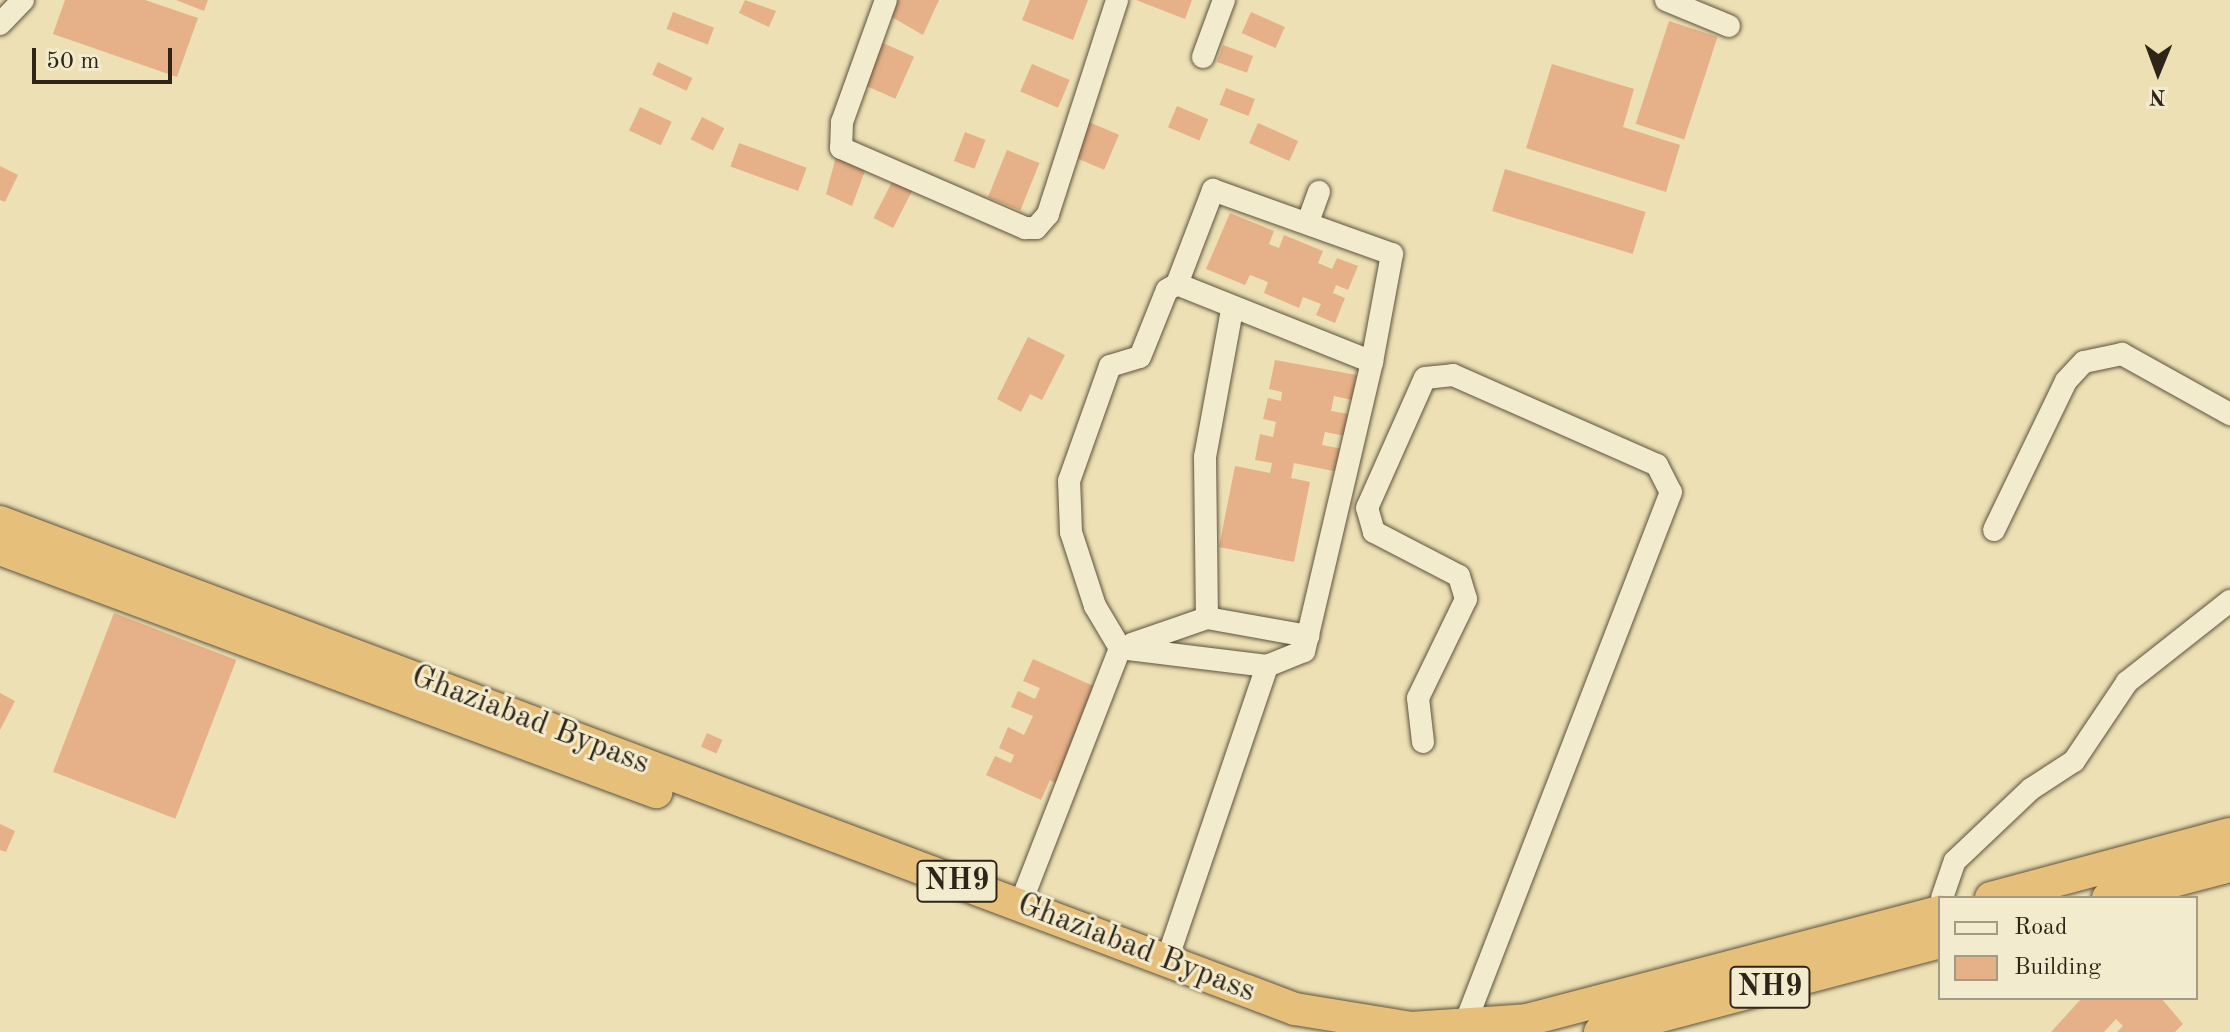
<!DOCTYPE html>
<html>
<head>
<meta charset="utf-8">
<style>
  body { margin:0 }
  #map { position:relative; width:2230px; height:1032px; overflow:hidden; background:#ede0b4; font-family:"Old Standard TT",serif }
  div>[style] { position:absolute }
  .building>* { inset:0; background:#e6b188; transform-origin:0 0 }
  .roads { filter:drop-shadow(0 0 2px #5e533e) drop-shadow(0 0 2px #5e533e) }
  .minor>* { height:22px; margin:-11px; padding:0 11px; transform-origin:11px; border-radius:11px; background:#f3ebce }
  .highway>* { height:32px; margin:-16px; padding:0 16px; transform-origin:16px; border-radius:16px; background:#e6c07a }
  span { translate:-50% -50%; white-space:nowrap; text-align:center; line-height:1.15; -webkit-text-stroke:6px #f3ebce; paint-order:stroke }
  .shield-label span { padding:2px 6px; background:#f3ebce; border:2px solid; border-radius:6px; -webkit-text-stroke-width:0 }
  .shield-label { font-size:30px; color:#2e2417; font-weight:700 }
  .street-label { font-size:32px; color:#2e2417 }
  .legend { position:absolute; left:1938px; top:896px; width:260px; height:104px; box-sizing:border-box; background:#f3ebce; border:2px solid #a49b85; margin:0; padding:10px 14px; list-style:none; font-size:24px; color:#2e2417 }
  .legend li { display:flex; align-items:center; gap:16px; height:40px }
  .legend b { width:40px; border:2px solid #a49b85 }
  .north { position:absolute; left:2118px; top:32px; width:80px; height:80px; -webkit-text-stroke:6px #f3ebce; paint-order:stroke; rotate:181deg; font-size:22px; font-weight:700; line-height:32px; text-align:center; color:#2e2417 }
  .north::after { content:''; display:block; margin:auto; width:28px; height:36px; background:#2e2417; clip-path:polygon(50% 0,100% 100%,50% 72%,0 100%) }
  .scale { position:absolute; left:32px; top:48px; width:140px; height:36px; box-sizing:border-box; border:4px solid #2e2417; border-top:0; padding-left:10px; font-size:24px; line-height:28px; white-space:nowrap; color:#2e2417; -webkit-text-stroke:6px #f3ebce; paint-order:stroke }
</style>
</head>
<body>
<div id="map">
  <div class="building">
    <div style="clip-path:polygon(65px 0,145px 0,198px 18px,177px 77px,53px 34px)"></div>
    <div style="clip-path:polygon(176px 0,208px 0,204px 11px)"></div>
    <div style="clip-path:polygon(745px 0,776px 11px,769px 27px,739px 13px)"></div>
    <div style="clip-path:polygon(898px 0,939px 0,923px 35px,890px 16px)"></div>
    <div style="clip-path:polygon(1030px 0,1088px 0,1073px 40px,1022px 20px)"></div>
    <div style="clip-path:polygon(1136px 0,1192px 0,1185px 19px)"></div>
    <div style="left:673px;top:12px;width:44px;height:18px;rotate:21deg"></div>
    <div style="left:1251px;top:12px;width:37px;height:23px;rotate:24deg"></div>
    <div style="left:1669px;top:21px;width:51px;height:108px;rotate:18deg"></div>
    <div style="left:883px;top:43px;width:34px;height:46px;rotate:24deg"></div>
    <div style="left:1223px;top:45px;width:32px;height:18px;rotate:20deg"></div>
    <div style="left:658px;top:62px;width:38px;height:14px;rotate:25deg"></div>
    <div style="left:1032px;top:64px;width:41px;height:30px;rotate:23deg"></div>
    <div style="clip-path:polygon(1552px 64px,1634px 89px,1623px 127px,1680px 145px,1666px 192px,1526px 148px)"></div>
    <div style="left:1226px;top:88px;width:31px;height:18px;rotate:21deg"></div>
    <div style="left:1177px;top:106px;width:34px;height:23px;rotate:23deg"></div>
    <div style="left:640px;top:107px;width:35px;height:26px;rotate:25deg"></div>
    <div style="left:702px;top:117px;width:25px;height:25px;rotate:27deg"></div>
    <div style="left:1084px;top:120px;width:38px;height:38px;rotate:23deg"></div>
    <div style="left:1258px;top:123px;width:44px;height:22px;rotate:24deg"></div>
    <div style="left:965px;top:132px;width:22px;height:31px;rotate:21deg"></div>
    <div style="left:739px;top:143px;width:72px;height:25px;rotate:20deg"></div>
    <div style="left:1007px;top:150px;width:35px;height:51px;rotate:22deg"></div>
    <div style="clip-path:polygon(837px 153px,866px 168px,852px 206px,826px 194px)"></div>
    <div style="clip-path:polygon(0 166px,18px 175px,5px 202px,0 200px)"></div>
    <div style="left:1505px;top:169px;width:147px;height:44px;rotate:17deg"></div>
    <div style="left:894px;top:178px;width:22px;height:45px;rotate:27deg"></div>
    <div style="clip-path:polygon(1230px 213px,1274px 231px,1269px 244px,1279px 248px,1284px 235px,1323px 251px,1318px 263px,1332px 269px,1337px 258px,1358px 266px,1348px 290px,1336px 285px,1333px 293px,1345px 298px,1335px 323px,1316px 315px,1321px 304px,1303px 297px,1299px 308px,1264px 293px,1268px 282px,1250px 275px,1245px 285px,1206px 269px)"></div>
    <div style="clip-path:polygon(1028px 337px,1065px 355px,1042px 400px,1030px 394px,1021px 412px,997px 399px)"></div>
    <div style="clip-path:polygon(1275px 360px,1357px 375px,1352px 400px,1334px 396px,1331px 411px,1349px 414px,1345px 436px,1325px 432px,1322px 445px,1343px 449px,1338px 472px,1294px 463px,1291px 478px,1310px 482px,1294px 562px,1219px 547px,1235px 466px,1270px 473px,1272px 463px,1255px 460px,1260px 434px,1273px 437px,1276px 422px,1263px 419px,1268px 398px,1281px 401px,1282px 392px,1269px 389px)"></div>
    <div style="left:114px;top:613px;width:131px;height:170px;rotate:21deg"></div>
    <div style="clip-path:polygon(1033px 659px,1100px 689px,1060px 785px,1050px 780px,1041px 800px,986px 775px,995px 756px,1011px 763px,1014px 755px,999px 748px,1008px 727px,1024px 735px,1033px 716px,1011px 707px,1018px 691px,1035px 699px,1040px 688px,1023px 681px)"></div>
    <div style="clip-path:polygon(0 693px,15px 701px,0 730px)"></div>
    <div style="left:707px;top:733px;width:17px;height:15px;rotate:24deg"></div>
    <div style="clip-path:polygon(0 824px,15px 831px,6px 852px,0 850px)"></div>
    <div style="clip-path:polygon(2082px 998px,2161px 998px,2183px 1024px,2175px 1032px,2117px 1032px,2123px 1026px,2116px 1019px,2104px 1032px,2051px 1032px)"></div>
  </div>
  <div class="roads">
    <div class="minor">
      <div style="left:886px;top:0;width:130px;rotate:109.8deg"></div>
      <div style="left:842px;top:122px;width:26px;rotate:92deg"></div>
      <div style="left:841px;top:148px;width:201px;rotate:23.5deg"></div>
      <div style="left:1025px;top:228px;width:11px"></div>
      <div style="left:1036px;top:228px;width:18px;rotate:-49deg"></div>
      <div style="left:1048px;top:214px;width:225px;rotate:-72.1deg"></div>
      <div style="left:1666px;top:0;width:68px;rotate:22.4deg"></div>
      <div style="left:0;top:24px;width:33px;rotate:-46deg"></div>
      <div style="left:1203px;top:57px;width:61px;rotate:-69.8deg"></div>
      <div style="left:1308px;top:222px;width:32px;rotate:-70deg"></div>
      <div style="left:1177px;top:284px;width:210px;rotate:21.8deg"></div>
      <div style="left:1372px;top:362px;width:297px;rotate:103.2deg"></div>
      <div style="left:1304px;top:651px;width:40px;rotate:158deg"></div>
      <div style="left:1267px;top:666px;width:148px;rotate:-173deg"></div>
      <div style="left:1120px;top:648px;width:49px;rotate:-120.8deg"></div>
      <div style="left:1095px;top:606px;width:78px;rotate:-108deg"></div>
      <div style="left:1071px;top:532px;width:51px;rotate:-92.2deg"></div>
      <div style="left:1069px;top:481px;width:122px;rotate:-70.4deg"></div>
      <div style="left:1110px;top:366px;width:31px;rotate:-17deg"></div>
      <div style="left:1140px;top:357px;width:72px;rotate:-68.1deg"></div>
      <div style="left:1167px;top:290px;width:12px;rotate:-31deg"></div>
      <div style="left:1177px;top:284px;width:101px;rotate:-69deg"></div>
      <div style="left:1213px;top:190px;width:190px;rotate:19.7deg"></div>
      <div style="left:1392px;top:254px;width:110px;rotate:100.5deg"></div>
      <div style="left:1232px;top:310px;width:149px;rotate:100.4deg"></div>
      <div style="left:1205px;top:457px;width:161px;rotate:89.3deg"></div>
      <div style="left:1207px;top:618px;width:103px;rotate:10.1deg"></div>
      <div style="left:1994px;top:530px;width:165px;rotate:-64.2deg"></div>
      <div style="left:2066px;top:381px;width:26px;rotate:-47deg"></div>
      <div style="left:2084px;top:362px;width:39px;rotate:-12deg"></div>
      <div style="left:2122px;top:354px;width:124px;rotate:29.1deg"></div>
      <div style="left:1132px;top:644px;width:79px;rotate:-19.1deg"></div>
      <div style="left:1423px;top:742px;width:44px;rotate:-96.5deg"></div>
      <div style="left:1418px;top:698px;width:110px;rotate:-64.1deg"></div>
      <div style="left:1466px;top:599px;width:24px;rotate:-107deg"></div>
      <div style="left:1459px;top:576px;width:96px;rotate:-152.6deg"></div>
      <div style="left:1374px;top:532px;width:25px;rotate:-106deg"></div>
      <div style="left:1367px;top:508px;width:142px;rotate:-66deg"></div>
      <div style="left:1425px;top:378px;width:28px;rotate:-6deg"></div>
      <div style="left:1453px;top:375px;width:223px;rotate:23.8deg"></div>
      <div style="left:1657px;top:465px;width:30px;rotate:63deg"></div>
      <div style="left:1671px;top:492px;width:570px;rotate:111.17deg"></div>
      <div style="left:1942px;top:898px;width:39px;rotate:-71deg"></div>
      <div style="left:1955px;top:861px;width:105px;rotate:-43.5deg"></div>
      <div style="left:2031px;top:789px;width:51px;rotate:-33.1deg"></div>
      <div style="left:2074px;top:761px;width:95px;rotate:-56.1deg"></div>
      <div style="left:2127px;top:682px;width:131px;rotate:-38.2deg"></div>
      <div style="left:1020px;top:905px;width:276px;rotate:-68.7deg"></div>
      <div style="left:1167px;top:960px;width:311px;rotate:-71.2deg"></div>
    </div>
    <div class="highway">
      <div style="left:0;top:522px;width:1384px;rotate:20.61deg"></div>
      <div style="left:1295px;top:1009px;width:118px;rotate:9.3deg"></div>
      <div style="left:1411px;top:1028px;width:116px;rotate:-3.9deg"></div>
      <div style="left:1527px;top:1020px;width:427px;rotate:-14.7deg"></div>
      <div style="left:0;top:549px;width:700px;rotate:20.33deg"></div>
      <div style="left:1991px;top:898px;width:247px;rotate:-15deg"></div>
      <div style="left:2108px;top:898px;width:126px;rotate:-14.7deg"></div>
      <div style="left:1600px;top:1032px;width:352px;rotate:-14.8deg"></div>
    </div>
  </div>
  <div class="shield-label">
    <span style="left:957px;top:881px">NH9</span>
    <span style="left:1770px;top:987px">NH9</span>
  </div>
  <div class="street-label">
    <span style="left:530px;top:721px;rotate:21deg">Ghaziabad Bypass</span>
    <span style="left:1136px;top:949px;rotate:21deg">Ghaziabad Bypass</span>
  </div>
  <ul class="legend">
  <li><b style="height:10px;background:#f3ebce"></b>Road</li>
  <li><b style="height:22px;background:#e6b188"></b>Building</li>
  </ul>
  <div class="north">N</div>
  <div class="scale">50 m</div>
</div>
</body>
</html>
